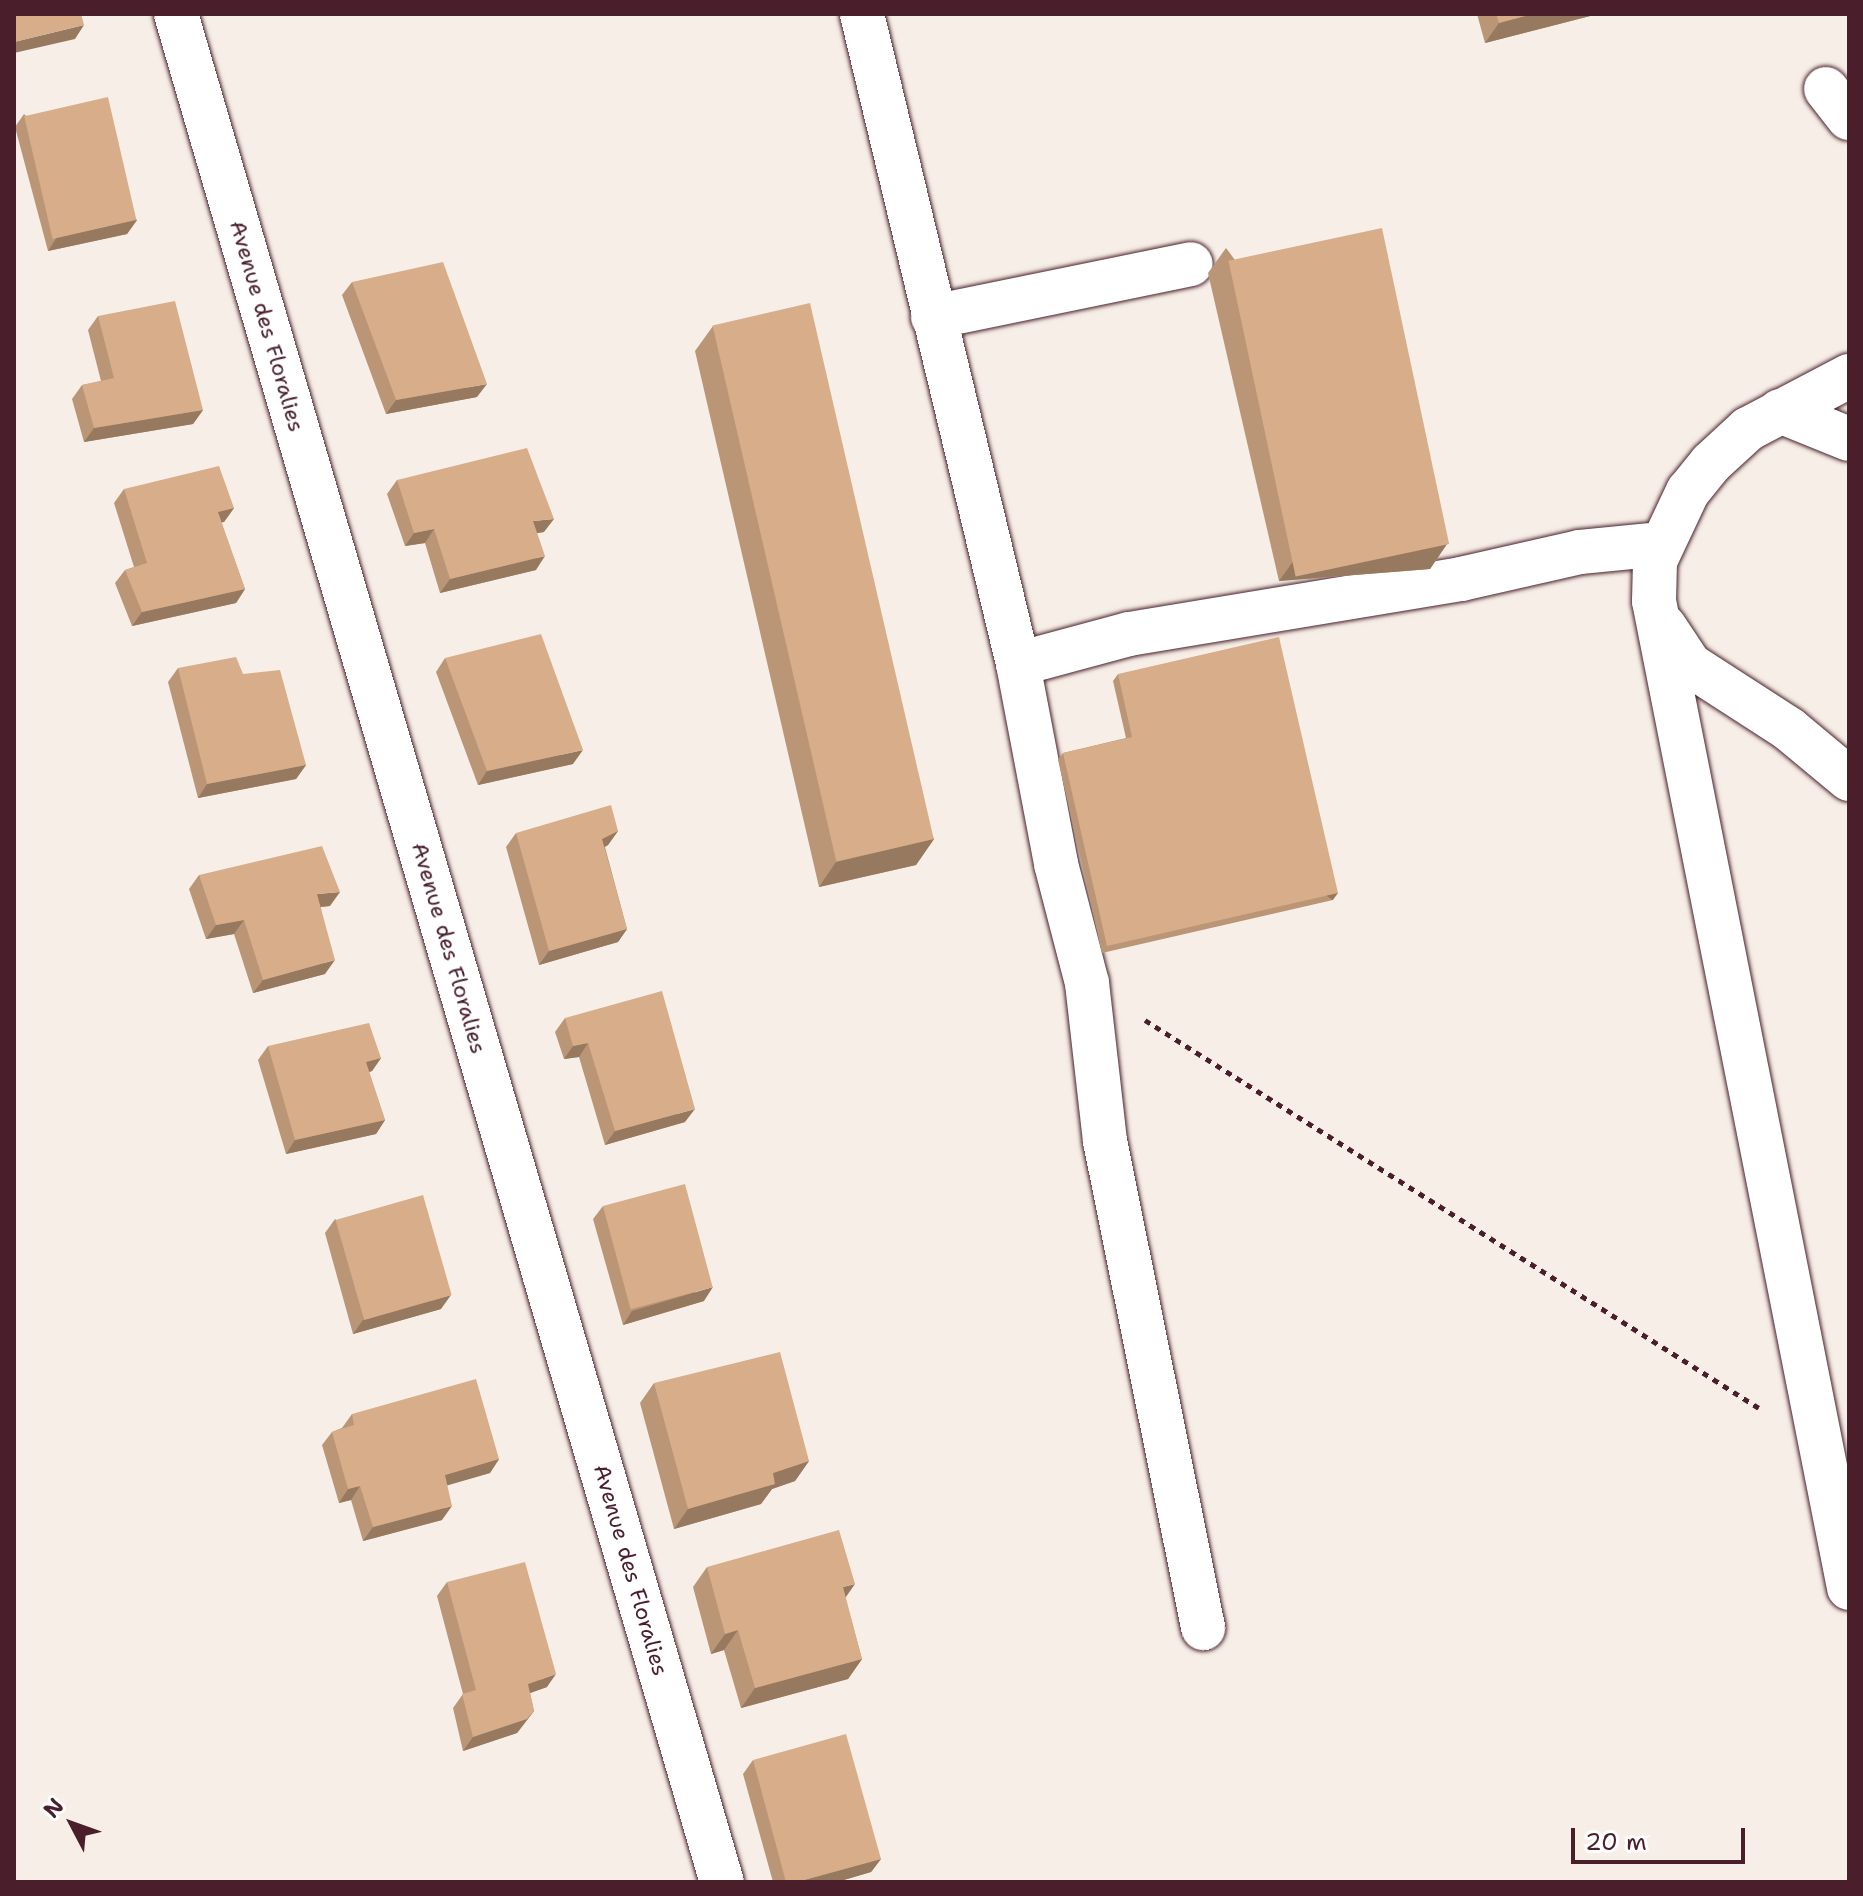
<!DOCTYPE html>
<html>
<head>
<meta charset="utf-8">
<style>
  body { margin:0 }
  #map { position:relative; width:1863px; height:1896px; overflow:hidden; background:#f7efe7; font-family:"Shantell Sans",sans-serif }
  div>[style] { position:absolute }
  .path>* { height:5px; margin-top:-2.5px; transform-origin:0; background:repeating-linear-gradient(90deg,#4a1f2b 0 6px,transparent 0 12px) }
  .roads { filter:drop-shadow(0 0 2px #4a1f2b) drop-shadow(0 0 2px #4a1f2b) }
  .minor>* { height:44px; margin:-22px; padding:0 22px; transform-origin:22px; border-radius:22px; background:#fff }
  .wall>* { inset:0; background:#ba9576 }
  .shaded-wall>* { inset:0; background:#977960; transform-origin:0 0 }
  .building>* { inset:0; background:#d8ad89; transform-origin:0 0 }
  span { translate:-50% -50%; white-space:nowrap; text-align:center; line-height:1.15; -webkit-text-stroke:7px #fff; paint-order:stroke }
  .street-label { font-size:22px; color:#4a1f2b }
  .frame { position:absolute; inset:0; border:16px solid #4a1f2b; pointer-events:none }
  .north { position:absolute; left:32px; top:1784px; width:80px; height:80px; -webkit-text-stroke:6px #fff; paint-order:stroke; rotate:311deg; font-size:22px; font-weight:700; line-height:32px; text-align:center; color:#4a1f2b }
  .north::after { content:''; display:block; margin:auto; width:28px; height:36px; background:#4a1f2b; clip-path:polygon(50% 0,100% 100%,50% 72%,0 100%) }
  .scale { position:absolute; left:1571px; top:1828px; width:174px; height:36px; box-sizing:border-box; border:4px solid #4a1f2b; border-top:0; padding-left:10px; font-size:24px; line-height:28px; white-space:nowrap; color:#4a1f2b; -webkit-text-stroke:6px #fff; paint-order:stroke }
</style>
</head>
<body>
<div id="map">
  <div class="path">
    <div style="left:1145px;top:1020px;width:726px;rotate:32.29deg"></div>
  </div>
  <div class="roads">
    <div class="minor">
      <div style="left:176px;top:14px;width:1946px;rotate:73.71deg"></div>
      <div style="left:862px;top:14px;width:668px;rotate:76.5deg"></div>
      <div style="left:1018px;top:664px;width:204px;rotate:79.2deg"></div>
      <div style="left:1056px;top:864px;width:123px;rotate:75.4deg"></div>
      <div style="left:1087px;top:983px;width:159px;rotate:83.5deg"></div>
      <div style="left:1105px;top:1141px;width:497px;rotate:78.6deg"></div>
      <div style="left:1826px;top:89px;width:37px;rotate:52deg"></div>
      <div style="left:933px;top:317px;width:263px;rotate:-11.6deg"></div>
      <div style="left:1849px;top:376px;width:114px;rotate:152.3deg"></div>
      <div style="left:1748px;top:429px;width:50px;rotate:137.4deg"></div>
      <div style="left:1711px;top:463px;width:36px;rotate:129deg"></div>
      <div style="left:1688px;top:491px;width:77px;rotate:115.2deg"></div>
      <div style="left:1655px;top:561px;width:40px;rotate:91.4deg"></div>
      <div style="left:1654px;top:601px;width:1006px;rotate:78.82deg"></div>
      <div style="left:1780px;top:411px;width:74px;rotate:22.1deg"></div>
      <div style="left:1664px;top:626px;width:47px;rotate:56.3deg"></div>
      <div style="left:1690px;top:665px;width:118px;rotate:32.9deg"></div>
      <div style="left:1789px;top:729px;width:78px;rotate:39.8deg"></div>
      <div style="left:1018px;top:664px;width:115px;rotate:-15.1deg"></div>
      <div style="left:1129px;top:634px;width:337px;rotate:-9.4deg"></div>
      <div style="left:1461px;top:579px;width:122px;rotate:-12.8deg"></div>
      <div style="left:1580px;top:552px;width:82px;rotate:-5.6deg"></div>
    </div>
  </div>
  <div class="wall">
    <div style="clip-path:polygon(1477px 14px,1598px 14px,1485px 43px)"></div>
    <div style="clip-path:polygon(24px 114px,137px 220px,127px 234px,48px 251px,15px 127px)"></div>
    <div style="clip-path:polygon(1226px 248px,1447px 544px,1430px 569px,1279px 581px,1208px 273px)"></div>
    <div style="clip-path:polygon(352px 282px,477px 397px,386px 414px,342px 295px)"></div>
    <div style="clip-path:polygon(98px 316px,203px 410px,193px 424px,84px 442px,72px 399px,82px 385px,101px 381px,88px 330px)"></div>
    <div style="clip-path:polygon(713px 326px,934px 839px,916px 865px,819px 887px,695px 351px)"></div>
    <div style="clip-path:polygon(397px 480px,544px 532px,537px 533px,536px 570px,440px 593px,425px 543px,405px 546px,387px 494px)"></div>
    <div style="clip-path:polygon(124px 489px,234px 508px,224px 522px,221px 522px,245px 589px,236px 603px,132px 626px,115px 583px,125px 570px,134px 567px,114px 503px)"></div>
    <div style="clip-path:polygon(445px 658px,573px 764px,478px 785px,436px 672px)"></div>
    <div style="clip-path:polygon(178px 668px,243px 674px,306px 765px,296px 779px,198px 798px,168px 682px)"></div>
    <div style="clip-path:polygon(1118px 674px,1333px 900px,1102px 953px,1058px 760px,1063px 753px,1126px 738px,1113px 681px)"></div>
    <div style="clip-path:polygon(618px 831px,608px 845px,605px 847px,627px 929px,618px 942px,539px 965px,506px 847px,516px 833px)"></div>
    <div style="clip-path:polygon(199px 875px,330px 906px,321px 907px,325px 974px,253px 993px,234px 934px,206px 939px,189px 889px)"></div>
    <div style="clip-path:polygon(565px 1018px,685px 1122px,605px 1145px,579px 1057px,564px 1059px,555px 1032px)"></div>
    <div style="clip-path:polygon(268px 1046px,381px 1058px,372px 1071px,369px 1072px,385px 1120px,376px 1134px,286px 1154px,258px 1060px)"></div>
    <div style="clip-path:polygon(603px 1206px,704px 1301px,623px 1325px,593px 1219px)"></div>
    <div style="clip-path:polygon(335px 1219px,441px 1309px,353px 1334px,325px 1233px)"></div>
    <div style="clip-path:polygon(654px 1383px,809px 1461px,795px 1481px,772px 1489px,761px 1504px,674px 1529px,640px 1403px)"></div>
    <div style="clip-path:polygon(352px 1414px,499px 1459px,490px 1473px,447px 1485px,442px 1520px,363px 1541px,351px 1500px,339px 1503px,322px 1445px,332px 1432px,342px 1428px)"></div>
    <div style="clip-path:polygon(707px 1567px,845px 1597px,862px 1659px,848px 1679px,741px 1708px,724px 1650px,711px 1654px,693px 1587px)"></div>
    <div style="clip-path:polygon(447px 1582px,547px 1687px,530px 1693px,534px 1711px,517px 1733px,463px 1751px,453px 1708px,463px 1694px,437px 1596px)"></div>
    <div style="clip-path:polygon(753px 1760px,881px 1859px,871px 1872px,837px 1882px,773px 1882px,743px 1774px)"></div>
  </div>
  <div class="shaded-wall">
    <div style="clip-path:polygon(1533px 14px,1598px 14px,1485px 43px,1499px 23px)"></div>
    <div style="clip-path:polygon(84px 25px,75px 39px,14px 53px,14px 42px)"></div>
    <div style="clip-path:polygon(137px 220px,127px 234px,48px 251px,57px 237px)"></div>
    <div style="clip-path:polygon(487px 384px,477px 397px,386px 414px,396px 400px)"></div>
    <div style="clip-path:polygon(203px 410px,193px 424px,84px 442px,94px 428px)"></div>
    <div style="clip-path:polygon(234px 508px,224px 522px,208px 526px,218px 512px)"></div>
    <div style="clip-path:polygon(554px 519px,544px 532px,524px 535px,533px 521px)"></div>
    <div style="clip-path:polygon(434px 529px,425px 543px,405px 546px,414px 533px)"></div>
    <div style="clip-path:polygon(1447px 544px,1430px 569px,1279px 581px,1297px 556px)"></div>
    <div style="clip-path:polygon(545px 556px,536px 570px,440px 593px,450px 579px)"></div>
    <div style="clip-path:polygon(245px 589px,236px 603px,132px 626px,142px 612px)"></div>
    <div style="clip-path:polygon(583px 750px,573px 764px,478px 785px,487px 771px)"></div>
    <div style="clip-path:polygon(306px 765px,296px 779px,198px 798px,207px 784px)"></div>
    <div style="clip-path:polygon(618px 831px,608px 845px,593px 853px,602px 839px)"></div>
    <div style="clip-path:polygon(934px 839px,916px 865px,819px 887px,836px 862px)"></div>
    <div style="clip-path:polygon(340px 892px,330px 906px,308px 908px,317px 894px)"></div>
    <div style="left:1338px;top:893px;width:9px;height:237px;rotate:126deg"></div>
    <div style="clip-path:polygon(244px 920px,234px 934px,206px 939px,216px 925px)"></div>
    <div style="clip-path:polygon(627px 929px,618px 942px,539px 965px,549px 951px)"></div>
    <div style="clip-path:polygon(335px 960px,325px 974px,253px 993px,263px 980px)"></div>
    <div style="clip-path:polygon(588px 1043px,579px 1057px,564px 1059px,573px 1046px)"></div>
    <div style="clip-path:polygon(381px 1058px,372px 1071px,356px 1076px,366px 1062px)"></div>
    <div style="clip-path:polygon(695px 1109px,685px 1122px,605px 1145px,615px 1131px)"></div>
    <div style="clip-path:polygon(385px 1120px,376px 1134px,286px 1154px,295px 1140px)"></div>
    <div style="clip-path:polygon(713px 1287px,704px 1301px,623px 1325px,632px 1311px)"></div>
    <div style="clip-path:polygon(451px 1295px,441px 1309px,353px 1334px,363px 1320px)"></div>
    <div style="clip-path:polygon(499px 1459px,490px 1473px,435px 1489px,445px 1475px)"></div>
    <div style="clip-path:polygon(809px 1461px,795px 1481px,772px 1489px,761px 1504px,674px 1529px,688px 1509px,773px 1473px)"></div>
    <div style="clip-path:polygon(360px 1486px,351px 1500px,339px 1503px,348px 1489px)"></div>
    <div style="clip-path:polygon(452px 1506px,442px 1520px,363px 1541px,373px 1527px)"></div>
    <div style="clip-path:polygon(855px 1584px,841px 1604px,843px 1587px)"></div>
    <div style="clip-path:polygon(738px 1630px,724px 1650px,711px 1654px,725px 1634px)"></div>
    <div style="clip-path:polygon(862px 1659px,848px 1679px,741px 1708px,755px 1688px)"></div>
    <div style="clip-path:polygon(556px 1674px,547px 1687px,519px 1697px,528px 1684px)"></div>
    <div style="clip-path:polygon(534px 1711px,517px 1733px,463px 1751px,473px 1737px)"></div>
    <div style="clip-path:polygon(881px 1859px,871px 1872px,837px 1882px,797px 1882px)"></div>
  </div>
  <div class="building">
    <div style="clip-path:polygon(14px 14px,81px 14px,84px 25px,14px 42px)"></div>
    <div style="clip-path:polygon(1496px 14px,1533px 14px,1499px 23px)"></div>
    <div style="left:108px;top:97px;width:126px;height:86px;rotate:77deg"></div>
    <div style="left:1382px;top:228px;width:323px;height:157px;rotate:78deg"></div>
    <div style="clip-path:polygon(443px 262px,487px 384px,396px 400px,352px 282px)"></div>
    <div style="clip-path:polygon(175px 301px,203px 410px,94px 428px,82px 385px,114px 378px,98px 316px)"></div>
    <div style="left:810px;top:303px;width:550px;height:100px;rotate:77deg"></div>
    <div style="clip-path:polygon(527px 448px,554px 519px,533px 521px,545px 556px,450px 579px,434px 529px,414px 533px,397px 480px)"></div>
    <div style="clip-path:polygon(219px 466px,234px 508px,218px 512px,245px 589px,142px 612px,125px 570px,147px 563px,124px 489px)"></div>
    <div style="clip-path:polygon(541px 634px,583px 750px,487px 771px,445px 658px)"></div>
    <div style="clip-path:polygon(1279px 637px,1338px 893px,1107px 946px,1063px 753px,1132px 737px,1118px 674px)"></div>
    <div style="clip-path:polygon(236px 657px,243px 674px,280px 670px,306px 765px,207px 784px,178px 668px)"></div>
    <div style="clip-path:polygon(611px 805px,618px 831px,602px 839px,627px 929px,549px 951px,516px 833px)"></div>
    <div style="clip-path:polygon(322px 846px,340px 892px,317px 894px,335px 960px,263px 980px,244px 920px,216px 925px,199px 875px)"></div>
    <div style="clip-path:polygon(662px 991px,695px 1109px,615px 1131px,588px 1043px,573px 1046px,565px 1018px)"></div>
    <div style="clip-path:polygon(369px 1023px,381px 1058px,366px 1062px,385px 1120px,295px 1140px,268px 1046px)"></div>
    <div style="left:685px;top:1184px;width:107px;height:85px;rotate:75deg"></div>
    <div style="left:423px;top:1195px;width:104px;height:91px;rotate:74deg"></div>
    <div style="clip-path:polygon(780px 1352px,809px 1461px,773px 1473px,775px 1484px,688px 1509px,654px 1383px)"></div>
    <div style="clip-path:polygon(476px 1379px,499px 1459px,445px 1475px,452px 1506px,373px 1527px,360px 1486px,348px 1489px,332px 1432px,354px 1425px,352px 1414px)"></div>
    <div style="clip-path:polygon(839px 1530px,855px 1584px,843px 1587px,862px 1659px,755px 1688px,738px 1630px,725px 1634px,707px 1567px)"></div>
    <div style="clip-path:polygon(525px 1562px,556px 1674px,528px 1684px,534px 1711px,527px 1719px,473px 1737px,462px 1694px,476px 1690px,447px 1582px)"></div>
    <div style="clip-path:polygon(846px 1734px,881px 1859px,797px 1882px,786px 1882px,753px 1760px)"></div>
  </div>
  <div class="street-label">
    <span style="left:267px;top:326px;rotate:74deg">Avenue des Floralies</span>
    <span style="left:449px;top:948px;rotate:74deg">Avenue des Floralies</span>
    <span style="left:631px;top:1570px;rotate:74deg">Avenue des Floralies</span>
  </div>
  <div class="frame"></div>
  <div class="north">N</div>
  <div class="scale">20 m</div>
</div>
</body>
</html>
